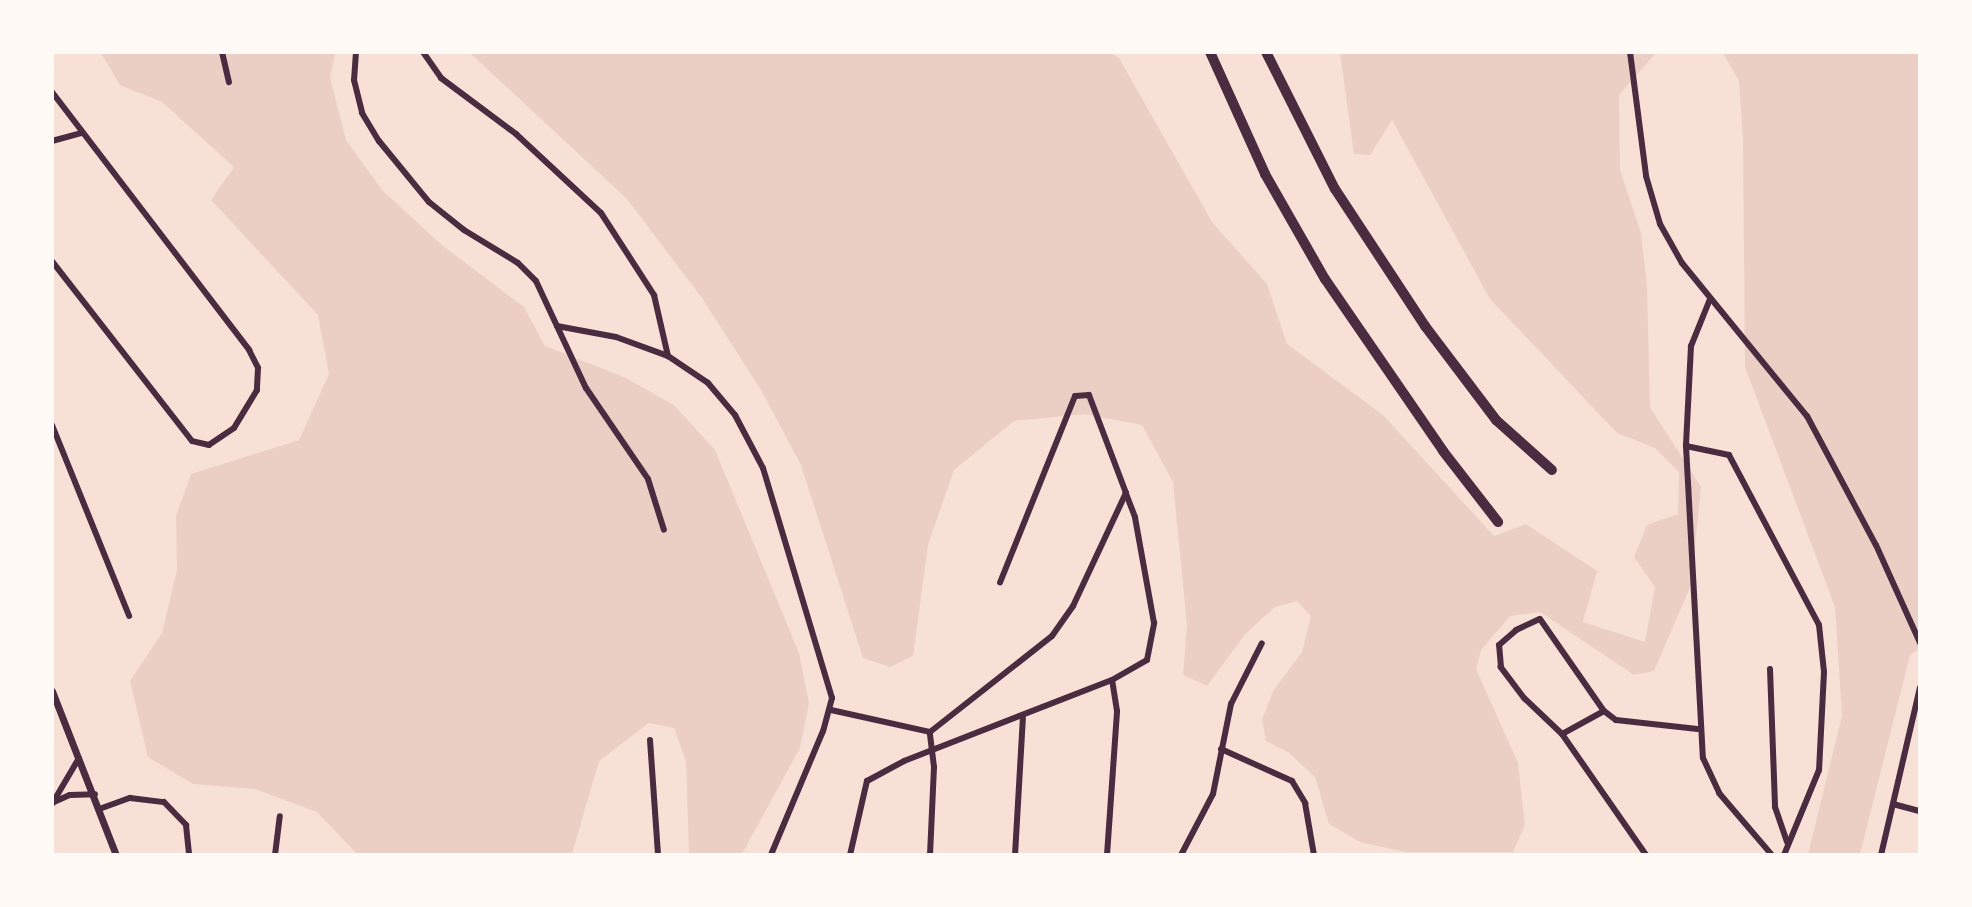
<!DOCTYPE html>
<html>
<head>
<meta charset="utf-8">
<style>
  body { margin:0 }
  #map { position:relative; width:1972px; height:907px; overflow:hidden; background:#f7e1d7; font-family:Lora,serif }
  div>[style] { position:absolute }
  .green>* { inset:0; background:#ebcfc5 }
  .minor>* { height:6px; margin:-3px; padding:0 3px; transform-origin:3px; border-radius:3px; background:#4a2c40 }
  .tertiary>* { height:7px; margin:-3.5px; padding:0 3.5px; transform-origin:3.5px; border-radius:3.5px; background:#4a2c40 }
  .motorway>* { height:10px; margin:-5px; padding:0 5px; transform-origin:5px; border-radius:5px; background:#4a2c40 }
  span { translate:-50% -50%; white-space:nowrap; text-align:center; line-height:1.15; -webkit-text-stroke:7px #fffaf5; paint-order:stroke }
  .frame { position:absolute; inset:0; border:54px solid #fffaf5; pointer-events:none }
</style>
</head>
<body>
<div id="map">
  <div class="green">
    <div style="clip-path:polygon(101px 53px,335px 53px,330px 78px,346px 140px,382px 190px,443px 246px,524px 307px,545px 346px,624px 377px,674px 405px,715px 450px,799px 653px,809px 703px,800px 748px,742px 854px,689px 854px,686px 761px,674px 728px,649px 723px,599px 761px,572px 854px,357px 854px,317px 812px,255px 789px,193px 784px,148px 757px,130px 681px,162px 633px,177px 570px,176px 516px,191px 474px,299px 440px,329px 374px,318px 315px,211px 200px,234px 167px,162px 102px,120px 85px)"></div>
    <div style="clip-path:polygon(470px 53px,1111px 53px,1119px 58px,1212px 222px,1267px 284px,1287px 344px,1383px 415px,1494px 536px,1526px 524px,1597px 571px,1583px 622px,1645px 642px,1655px 587px,1634px 557px,1647px 525px,1678px 514px,1679px 472px,1655px 448px,1617px 433px,1490px 299px,1392px 120px,1370px 155px,1354px 154px,1340px 53px,1656px 53px,1619px 95px,1620px 170px,1641px 233px,1647px 286px,1650px 407px,1701px 487px,1691px 585px,1654px 671px,1634px 675px,1540px 612px,1510px 616px,1481px 650px,1476px 669px,1518px 763px,1525px 825px,1513px 852px,1405px 852px,1360px 842px,1329px 824px,1315px 777px,1289px 753px,1266px 741px,1262px 720px,1273px 691px,1302px 652px,1311px 616px,1297px 601px,1275px 607px,1246px 633px,1207px 686px,1183px 675px,1187px 625px,1173px 482px,1142px 425px,1085px 414px,1014px 421px,954px 470px,928px 545px,913px 656px,890px 667px,863px 658px,801px 465px,761px 390px,702px 298px,627px 199px)"></div>
    <div style="clip-path:polygon(1723px 53px,1919px 53px,1919px 649px,1910px 655px,1860px 854px,1808px 854px,1842px 716px,1835px 607px,1745px 367px,1743px 140px,1739px 81px)"></div>
  </div>
  <div class="minor">
    <div style="left:222px;top:52px;width:31px;rotate:77deg"></div>
    <div style="left:356px;top:52px;width:28px;rotate:94deg"></div>
    <div style="left:354px;top:80px;width:34px;rotate:76deg"></div>
    <div style="left:362px;top:113px;width:33px;rotate:59deg"></div>
    <div style="left:379px;top:141px;width:79px;rotate:50.7deg"></div>
    <div style="left:429px;top:202px;width:45px;rotate:38.7deg"></div>
    <div style="left:464px;top:230px;width:63px;rotate:31.4deg"></div>
    <div style="left:518px;top:263px;width:25px;rotate:45deg"></div>
    <div style="left:536px;top:281px;width:118px;rotate:65deg"></div>
    <div style="left:586px;top:388px;width:110px;rotate:55.7deg"></div>
    <div style="left:648px;top:479px;width:53px;rotate:72.6deg"></div>
    <div style="left:423px;top:52px;width:32px;rotate:55deg"></div>
    <div style="left:441px;top:78px;width:94px;rotate:36.7deg"></div>
    <div style="left:516px;top:134px;width:116px;rotate:42.9deg"></div>
    <div style="left:601px;top:213px;width:98px;rotate:57.1deg"></div>
    <div style="left:654px;top:295px;width:63px;rotate:77.1deg"></div>
    <div style="left:1630px;top:52px;width:125px;rotate:82.6deg"></div>
    <div style="left:1646px;top:176px;width:50px;rotate:73.7deg"></div>
    <div style="left:1660px;top:224px;width:45px;rotate:60.6deg"></div>
    <div style="left:1682px;top:263px;width:198px;rotate:50.8deg"></div>
    <div style="left:1807px;top:416px;width:146px;rotate:61.9deg"></div>
    <div style="left:1876px;top:545px;width:107px;rotate:65.8deg"></div>
    <div style="left:52px;top:92px;width:325px;rotate:52.6deg"></div>
    <div style="left:249px;top:350px;width:20px;rotate:63deg"></div>
    <div style="left:258px;top:368px;width:22px;rotate:93deg"></div>
    <div style="left:257px;top:390px;width:44px;rotate:121.2deg"></div>
    <div style="left:234px;top:428px;width:30px;rotate:146deg"></div>
    <div style="left:209px;top:445px;width:17px;rotate:-167deg"></div>
    <div style="left:192px;top:441px;width:228px;rotate:-127.9deg"></div>
    <div style="left:52px;top:141px;width:31px;rotate:-15deg"></div>
    <div style="left:1710px;top:299px;width:51px;rotate:112deg"></div>
    <div style="left:1691px;top:346px;width:100px;rotate:92.9deg"></div>
    <div style="left:1686px;top:446px;width:44px;rotate:11.8deg"></div>
    <div style="left:1729px;top:455px;width:192px;rotate:62.1deg"></div>
    <div style="left:1819px;top:625px;width:47px;rotate:83.9deg"></div>
    <div style="left:1824px;top:672px;width:98px;rotate:92.9deg"></div>
    <div style="left:1819px;top:770px;width:92px;rotate:112.4deg"></div>
    <div style="left:557px;top:326px;width:60px;rotate:10.6deg"></div>
    <div style="left:616px;top:337px;width:55px;rotate:20.1deg"></div>
    <div style="left:668px;top:356px;width:48px;rotate:34deg"></div>
    <div style="left:708px;top:383px;width:42px;rotate:49.8deg"></div>
    <div style="left:735px;top:415px;width:60px;rotate:62.2deg"></div>
    <div style="left:763px;top:468px;width:240px;rotate:73.3deg"></div>
    <div style="left:832px;top:698px;width:34px;rotate:105deg"></div>
    <div style="left:823px;top:731px;width:134px;rotate:112.8deg"></div>
    <div style="left:52px;top:425px;width:206px;rotate:68deg"></div>
    <div style="left:1686px;top:446px;width:312px;rotate:86.9deg"></div>
    <div style="left:1703px;top:758px;width:38px;rotate:65deg"></div>
    <div style="left:1719px;top:793px;width:82px;rotate:49.5deg"></div>
    <div style="left:1770px;top:669px;width:138px;rotate:87.9deg"></div>
    <div style="left:1775px;top:807px;width:37px;rotate:71deg"></div>
    <div style="left:831px;top:710px;width:101px;rotate:12.5deg"></div>
    <div style="left:930px;top:732px;width:155px;rotate:-38.2deg"></div>
    <div style="left:1052px;top:636px;width:37px;rotate:-55deg"></div>
    <div style="left:1073px;top:606px;width:125px;rotate:-64.9deg"></div>
    <div style="left:1126px;top:493px;width:105px;rotate:-110.7deg"></div>
    <div style="left:1089px;top:395px;width:14px;rotate:176deg"></div>
    <div style="left:1075px;top:396px;width:201px;rotate:111.9deg"></div>
    <div style="left:1604px;top:711px;width:48px;rotate:151.3deg"></div>
    <div style="left:1562px;top:734px;width:147px;rotate:55.2deg"></div>
    <div style="left:1562px;top:734px;width:52px;rotate:-136.5deg"></div>
    <div style="left:1524px;top:698px;width:39px;rotate:-127deg"></div>
    <div style="left:1501px;top:667px;width:22px;rotate:-95deg"></div>
    <div style="left:1499px;top:645px;width:23px;rotate:-41deg"></div>
    <div style="left:1516px;top:630px;width:26px;rotate:-25deg"></div>
    <div style="left:1540px;top:619px;width:112px;rotate:55.2deg"></div>
    <div style="left:1604px;top:711px;width:15px;rotate:37deg"></div>
    <div style="left:1616px;top:720px;width:82px;rotate:6.3deg"></div>
    <div style="left:650px;top:740px;width:115px;rotate:86deg"></div>
    <div style="left:1221px;top:749px;width:78px;rotate:24.3deg"></div>
    <div style="left:1292px;top:781px;width:26px;rotate:59deg"></div>
    <div style="left:1305px;top:803px;width:53px;rotate:80.2deg"></div>
    <div style="left:54px;top:802px;width:17px;rotate:-24deg"></div>
    <div style="left:70px;top:795px;width:25px;rotate:-2deg"></div>
    <div style="left:52px;top:804px;width:53px;rotate:-59.6deg"></div>
    <div style="left:1893px;top:804px;width:28px;rotate:15deg"></div>
    <div style="left:102px;top:808px;width:30px;rotate:-20deg"></div>
    <div style="left:130px;top:798px;width:34px;rotate:7deg"></div>
    <div style="left:164px;top:802px;width:32px;rotate:46deg"></div>
    <div style="left:186px;top:825px;width:30px;rotate:84deg"></div>
    <div style="left:275px;top:855px;width:39px;rotate:-83deg"></div>
    <div style="left:850px;top:855px;width:76px;rotate:-77.1deg"></div>
    <div style="left:867px;top:781px;width:42px;rotate:-28.4deg"></div>
    <div style="left:904px;top:761px;width:223px;rotate:-21.3deg"></div>
    <div style="left:1112px;top:680px;width:40px;rotate:-29.7deg"></div>
    <div style="left:1147px;top:660px;width:38px;rotate:-79deg"></div>
    <div style="left:1154px;top:623px;width:108px;rotate:-100.2deg"></div>
    <div style="left:1135px;top:517px;width:26px;rotate:-111deg"></div>
    <div style="left:930px;top:855px;width:88px;rotate:-87.4deg"></div>
    <div style="left:934px;top:767px;width:35px;rotate:-97deg"></div>
    <div style="left:1015px;top:855px;width:137px;rotate:-86.7deg"></div>
    <div style="left:1107px;top:855px;width:144px;rotate:-86deg"></div>
    <div style="left:1117px;top:711px;width:31px;rotate:-99deg"></div>
    <div style="left:1181px;top:855px;width:69px;rotate:-62.3deg"></div>
    <div style="left:1213px;top:794px;width:92px;rotate:-78.7deg"></div>
    <div style="left:1231px;top:704px;width:68px;rotate:-63.1deg"></div>
    <div style="left:1881px;top:855px;width:172px;rotate:-76.9deg"></div>
  </div>
  <div class="tertiary">
    <div style="left:52px;top:691px;width:176px;rotate:68.7deg"></div>
  </div>
  <div class="motorway">
    <div style="left:1210px;top:52px;width:134px;rotate:65.7deg"></div>
    <div style="left:1265px;top:174px;width:121px;rotate:60.3deg"></div>
    <div style="left:1325px;top:279px;width:209px;rotate:55.5deg"></div>
    <div style="left:1443px;top:451px;width:90px;rotate:52.2deg"></div>
    <div style="left:1266px;top:52px;width:153px;rotate:63.3deg"></div>
    <div style="left:1335px;top:189px;width:164px;rotate:56.7deg"></div>
    <div style="left:1425px;top:326px;width:118px;rotate:52.9deg"></div>
    <div style="left:1496px;top:420px;width:75px;rotate:41.8deg"></div>
  </div>
  <div class="frame"></div>
</div>
</body>
</html>
